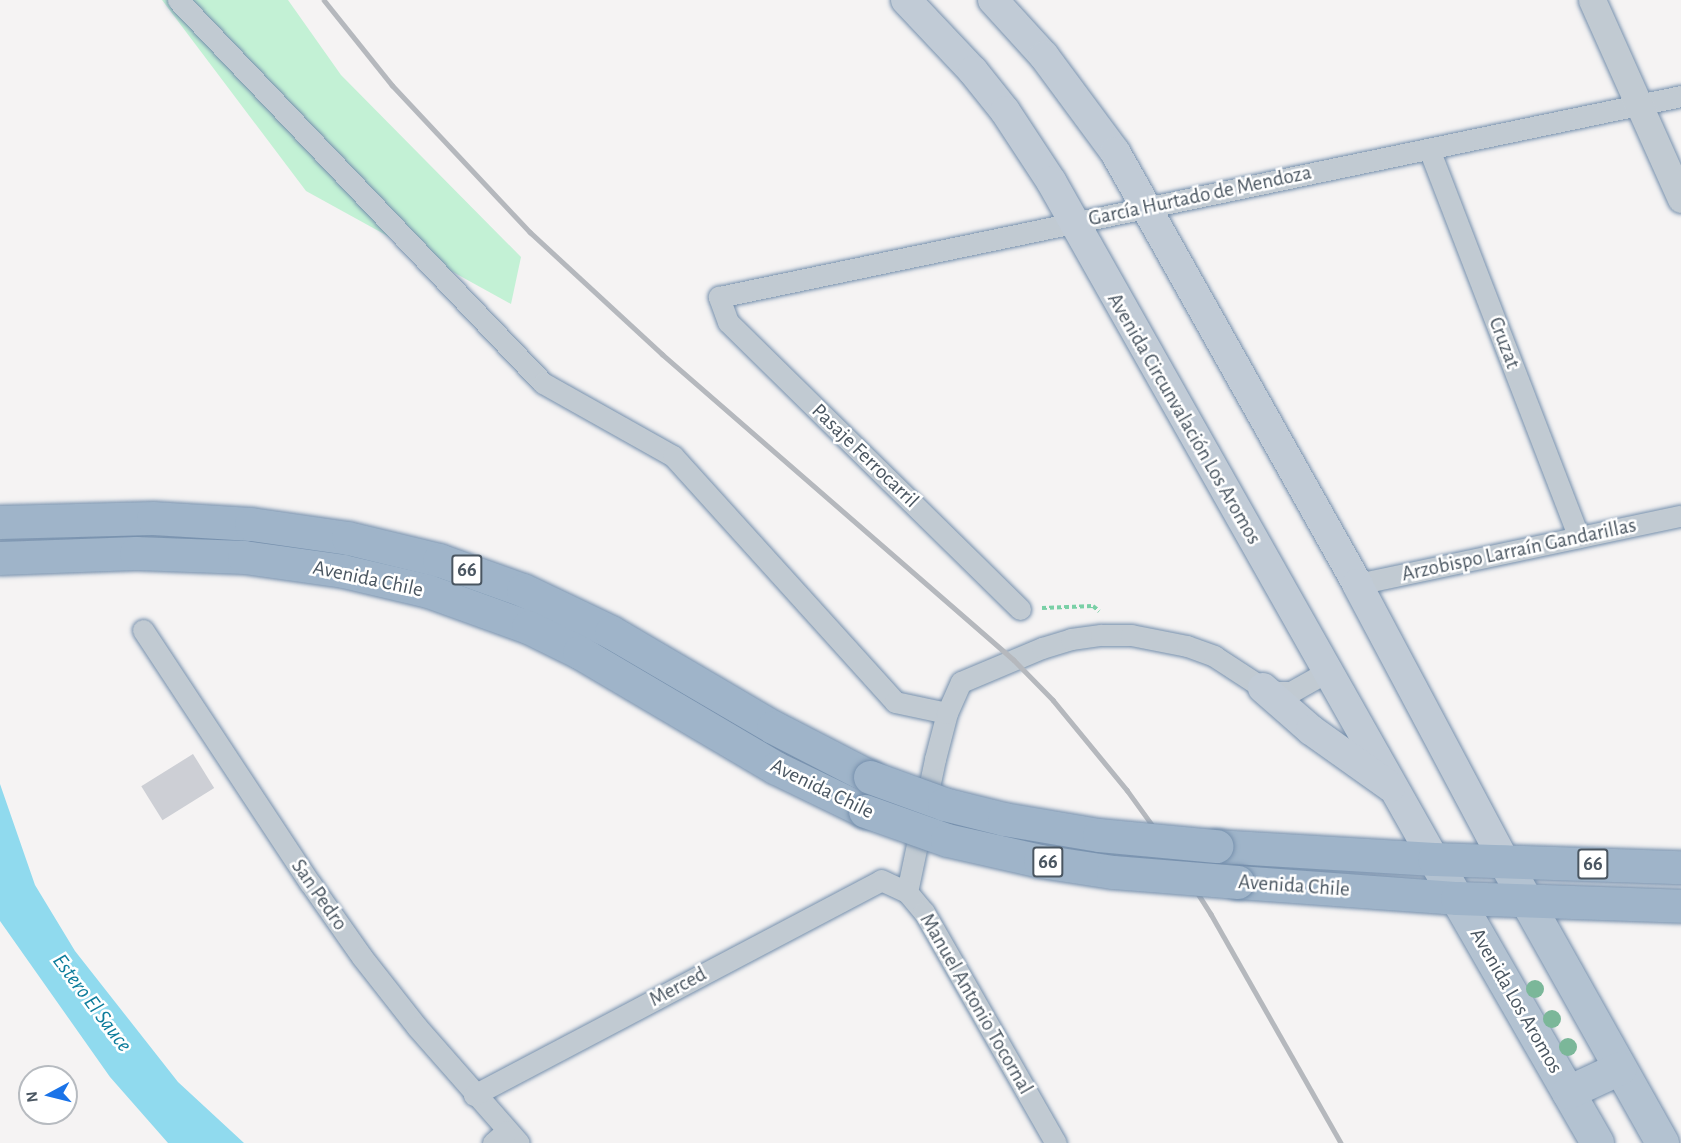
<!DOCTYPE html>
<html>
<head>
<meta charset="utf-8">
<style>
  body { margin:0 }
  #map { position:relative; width:1681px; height:1143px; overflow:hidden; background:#f5f3f3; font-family:"Alegreya Sans",sans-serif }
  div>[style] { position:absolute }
  .green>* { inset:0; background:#c3f1d5 }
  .water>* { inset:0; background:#90daee }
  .building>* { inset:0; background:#cdcfd5; transform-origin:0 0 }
  .path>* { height:4px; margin-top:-2px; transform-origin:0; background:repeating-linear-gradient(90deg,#7ad0a6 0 4.5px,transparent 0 7.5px) }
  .roads { filter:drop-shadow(0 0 2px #7690ad) drop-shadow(0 0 2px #7690ad) }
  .minor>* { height:21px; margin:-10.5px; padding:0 10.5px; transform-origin:10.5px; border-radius:10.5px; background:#c1cad2 }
  .tertiary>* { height:27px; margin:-13.5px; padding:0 13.5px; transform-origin:13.5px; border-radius:13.5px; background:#c1cad2 }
  .secondary>* { height:30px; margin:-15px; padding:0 15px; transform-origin:15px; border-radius:15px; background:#c1cbd6 }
  .primary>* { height:33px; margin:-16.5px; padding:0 16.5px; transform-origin:16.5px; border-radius:16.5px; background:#b3c2d1 }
  .trunk>* { height:33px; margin:-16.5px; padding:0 16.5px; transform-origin:16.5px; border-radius:16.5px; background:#9fb4c9 }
  .rail>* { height:4.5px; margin:-2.25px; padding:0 2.25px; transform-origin:2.25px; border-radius:2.25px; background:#b5b8bd }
  .bridges { filter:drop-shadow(0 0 2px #7690ad) drop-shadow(0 0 2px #7690ad) }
  .trunk-bridge>* { height:33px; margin:-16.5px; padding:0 16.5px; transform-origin:16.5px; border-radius:16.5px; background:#9fb4c9 }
  .trees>* { width:18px; height:18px; margin:-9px; border-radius:50%; background:#7bb799 }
  span { translate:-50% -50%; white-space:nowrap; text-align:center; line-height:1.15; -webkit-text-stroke:5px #fff; paint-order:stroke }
  .shield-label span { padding:2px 4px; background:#fff; border:2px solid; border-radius:4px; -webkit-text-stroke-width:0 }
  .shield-label { font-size:20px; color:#4a5661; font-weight:700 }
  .street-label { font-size:21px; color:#4a5661 }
  .water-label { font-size:22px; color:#0c7c9b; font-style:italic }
  .north { position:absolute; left:18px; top:1065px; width:60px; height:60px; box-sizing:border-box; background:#fff; border:2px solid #b7bbc0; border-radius:50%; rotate:263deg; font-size:16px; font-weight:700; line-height:24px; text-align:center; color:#4a5661 }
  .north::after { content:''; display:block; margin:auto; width:21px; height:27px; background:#1a73e8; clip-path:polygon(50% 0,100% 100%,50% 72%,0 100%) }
</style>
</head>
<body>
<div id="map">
  <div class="green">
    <div style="clip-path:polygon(162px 0,288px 0,341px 75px,521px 257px,511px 304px,306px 191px)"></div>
  </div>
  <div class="water">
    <div style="clip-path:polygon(0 784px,35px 885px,75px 951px,178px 1082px,244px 1143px,168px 1143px,110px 1077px,0 921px)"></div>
  </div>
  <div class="building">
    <div style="left:193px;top:754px;width:40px;height:61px;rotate:58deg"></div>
  </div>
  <div class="path">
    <div style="left:1042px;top:608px;width:51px;rotate:-2.2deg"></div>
    <div style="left:1093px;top:606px;width:8px;rotate:40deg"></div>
  </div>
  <div class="roads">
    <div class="minor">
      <div style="left:178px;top:0;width:529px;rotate:46.38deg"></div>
      <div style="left:543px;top:383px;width:149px;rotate:29.3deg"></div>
      <div style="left:673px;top:456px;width:331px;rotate:47.9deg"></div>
      <div style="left:895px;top:702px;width:53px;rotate:11.9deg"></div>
      <div style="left:1429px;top:149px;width:416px;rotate:68.9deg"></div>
      <div style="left:1357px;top:584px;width:331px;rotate:-11.9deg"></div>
      <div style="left:1020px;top:609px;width:409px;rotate:-135.5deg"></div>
      <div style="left:728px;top:322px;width:27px;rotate:-110deg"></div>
      <div style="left:719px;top:297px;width:983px;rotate:-11.8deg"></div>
      <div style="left:143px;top:630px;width:303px;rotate:56.6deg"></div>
      <div style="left:310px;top:883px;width:90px;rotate:54.9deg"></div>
      <div style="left:362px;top:957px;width:89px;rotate:51.8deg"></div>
      <div style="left:417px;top:1027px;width:154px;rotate:48.7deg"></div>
      <div style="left:907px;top:892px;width:136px;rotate:-78.1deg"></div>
      <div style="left:935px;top:759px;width:48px;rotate:-75.4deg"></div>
      <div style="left:947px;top:713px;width:34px;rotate:-66deg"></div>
      <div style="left:961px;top:682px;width:88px;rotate:-22.8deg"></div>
      <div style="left:1042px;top:648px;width:30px;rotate:-17deg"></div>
      <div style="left:1071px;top:639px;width:30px;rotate:-8deg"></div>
      <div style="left:1101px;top:635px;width:30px"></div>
      <div style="left:1131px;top:635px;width:57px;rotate:11.1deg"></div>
      <div style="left:1187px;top:646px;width:29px;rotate:20deg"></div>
      <div style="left:1214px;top:656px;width:59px;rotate:33.1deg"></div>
      <div style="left:1263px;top:688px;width:16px;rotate:15deg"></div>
      <div style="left:1278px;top:692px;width:13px"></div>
      <div style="left:1291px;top:692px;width:43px;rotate:-29.6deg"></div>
      <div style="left:474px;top:1095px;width:460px;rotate:-27.8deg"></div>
      <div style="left:881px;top:880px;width:29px;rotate:25deg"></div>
      <div style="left:907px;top:892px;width:26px;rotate:50deg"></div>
      <div style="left:924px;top:912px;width:266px;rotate:60.3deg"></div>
      <div style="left:493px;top:1143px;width:18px;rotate:-41deg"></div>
    </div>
    <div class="tertiary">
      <div style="left:1592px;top:0;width:218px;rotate:65.9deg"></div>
    </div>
    <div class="secondary">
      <div style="left:906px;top:0;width:98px;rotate:46.7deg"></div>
      <div style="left:973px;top:71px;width:51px;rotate:51.3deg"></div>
      <div style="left:1005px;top:111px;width:84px;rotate:56.7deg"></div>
      <div style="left:1051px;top:181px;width:779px;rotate:60.54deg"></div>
      <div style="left:993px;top:0;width:76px;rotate:47.7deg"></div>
      <div style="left:1044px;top:56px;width:119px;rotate:53.5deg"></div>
      <div style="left:1115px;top:152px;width:495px;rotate:60.7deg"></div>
      <div style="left:1357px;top:584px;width:314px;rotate:62deg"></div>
      <div style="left:1263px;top:688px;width:64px;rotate:41.2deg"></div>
      <div style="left:1311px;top:730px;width:98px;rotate:35.5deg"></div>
    </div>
    <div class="primary">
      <div style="left:1434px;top:859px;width:327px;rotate:60.1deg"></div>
      <div style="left:1504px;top:861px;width:323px;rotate:60.7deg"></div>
      <div style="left:1568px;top:1092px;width:57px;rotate:-24.8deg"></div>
    </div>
    <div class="trunk">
      <div style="left:0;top:522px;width:153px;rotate:-1.5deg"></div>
      <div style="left:153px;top:518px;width:98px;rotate:3.5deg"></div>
      <div style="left:251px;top:524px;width:98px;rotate:8.2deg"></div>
      <div style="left:348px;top:538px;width:94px;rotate:13.6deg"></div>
      <div style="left:439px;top:560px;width:89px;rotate:19.7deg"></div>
      <div style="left:523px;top:590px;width:98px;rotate:25.5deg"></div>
      <div style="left:611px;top:632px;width:188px;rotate:30.4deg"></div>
      <div style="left:773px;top:727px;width:109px;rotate:27.3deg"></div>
      <div style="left:0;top:558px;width:136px;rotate:-2.1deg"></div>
      <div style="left:136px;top:553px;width:108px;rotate:2.1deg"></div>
      <div style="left:244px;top:557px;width:100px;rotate:8deg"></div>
      <div style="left:343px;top:571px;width:87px;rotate:13.2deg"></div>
      <div style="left:428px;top:591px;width:106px;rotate:19.8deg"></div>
      <div style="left:528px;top:627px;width:57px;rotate:26.1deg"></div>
      <div style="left:579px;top:652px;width:229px;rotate:30.5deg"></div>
      <div style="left:776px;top:768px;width:99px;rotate:25.8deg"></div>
      <div style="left:1216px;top:846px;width:218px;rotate:3.4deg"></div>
      <div style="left:1434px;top:859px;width:247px;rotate:1.9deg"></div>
      <div style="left:1238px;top:882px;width:220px;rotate:4.2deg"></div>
      <div style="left:1457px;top:898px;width:224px;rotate:2deg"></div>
    </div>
  </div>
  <div class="rail">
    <div style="left:324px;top:0;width:109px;rotate:51.3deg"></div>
    <div style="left:392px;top:85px;width:202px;rotate:46.8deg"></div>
    <div style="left:530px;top:232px;width:180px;rotate:42.7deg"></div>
    <div style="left:662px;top:354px;width:466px;rotate:41deg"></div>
    <div style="left:1014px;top:660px;width:56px;rotate:45.7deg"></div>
    <div style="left:1053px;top:700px;width:117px;rotate:50.6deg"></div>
    <div style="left:1127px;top:790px;width:75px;rotate:54.2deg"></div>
    <div style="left:1171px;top:851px;width:75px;rotate:57.6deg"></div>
    <div style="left:1211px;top:914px;width:263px;rotate:60.4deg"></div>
  </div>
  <div class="bridges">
    <div class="trunk-bridge">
      <div style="left:870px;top:777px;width:79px;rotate:20deg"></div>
      <div style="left:944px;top:804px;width:62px;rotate:14deg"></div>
      <div style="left:1004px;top:819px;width:96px;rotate:9.6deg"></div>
      <div style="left:1099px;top:835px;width:118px;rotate:5.4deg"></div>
      <div style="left:865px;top:811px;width:87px;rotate:19.5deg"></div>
      <div style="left:947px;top:840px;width:95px;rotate:12.7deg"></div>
      <div style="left:1040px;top:861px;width:74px;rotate:8.6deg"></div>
      <div style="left:1113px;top:872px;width:125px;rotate:4.6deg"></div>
    </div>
  </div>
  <div class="trees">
    <div style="left:1535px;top:989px"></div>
    <div style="left:1552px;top:1019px"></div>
    <div style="left:1568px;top:1047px"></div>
  </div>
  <div class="shield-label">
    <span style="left:467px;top:570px">66</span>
    <span style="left:1048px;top:862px">66</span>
    <span style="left:1593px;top:864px">66</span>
  </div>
  <div class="street-label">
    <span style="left:1200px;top:196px;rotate:-12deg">García Hurtado de Mendoza</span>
    <span style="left:1504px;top:343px;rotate:69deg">Cruzat</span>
    <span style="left:1184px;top:419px;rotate:60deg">Avenida Circunvalación Los Aromos</span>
    <span style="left:865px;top:456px;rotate:44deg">Pasaje Ferrocarril</span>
    <span style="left:1519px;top:550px;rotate:-12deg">Arzobispo Larraín Gandarillas</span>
    <span style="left:368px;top:579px;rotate:12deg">Avenida Chile</span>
    <span style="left:822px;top:789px;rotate:26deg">Avenida Chile</span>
    <span style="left:1294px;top:886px;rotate:4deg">Avenida Chile</span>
    <span style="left:319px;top:895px;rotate:55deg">San Pedro</span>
    <span style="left:678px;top:987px;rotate:-28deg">Merced</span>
    <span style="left:1516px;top:1001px;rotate:60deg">Avenida Los Aromos</span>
    <span style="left:976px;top:1004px;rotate:60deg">Manuel Antonio Tocornal</span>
  </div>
  <div class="water-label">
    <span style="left:92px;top:1003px;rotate:53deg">Estero El Sauce</span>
  </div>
  <div class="north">N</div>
</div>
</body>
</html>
